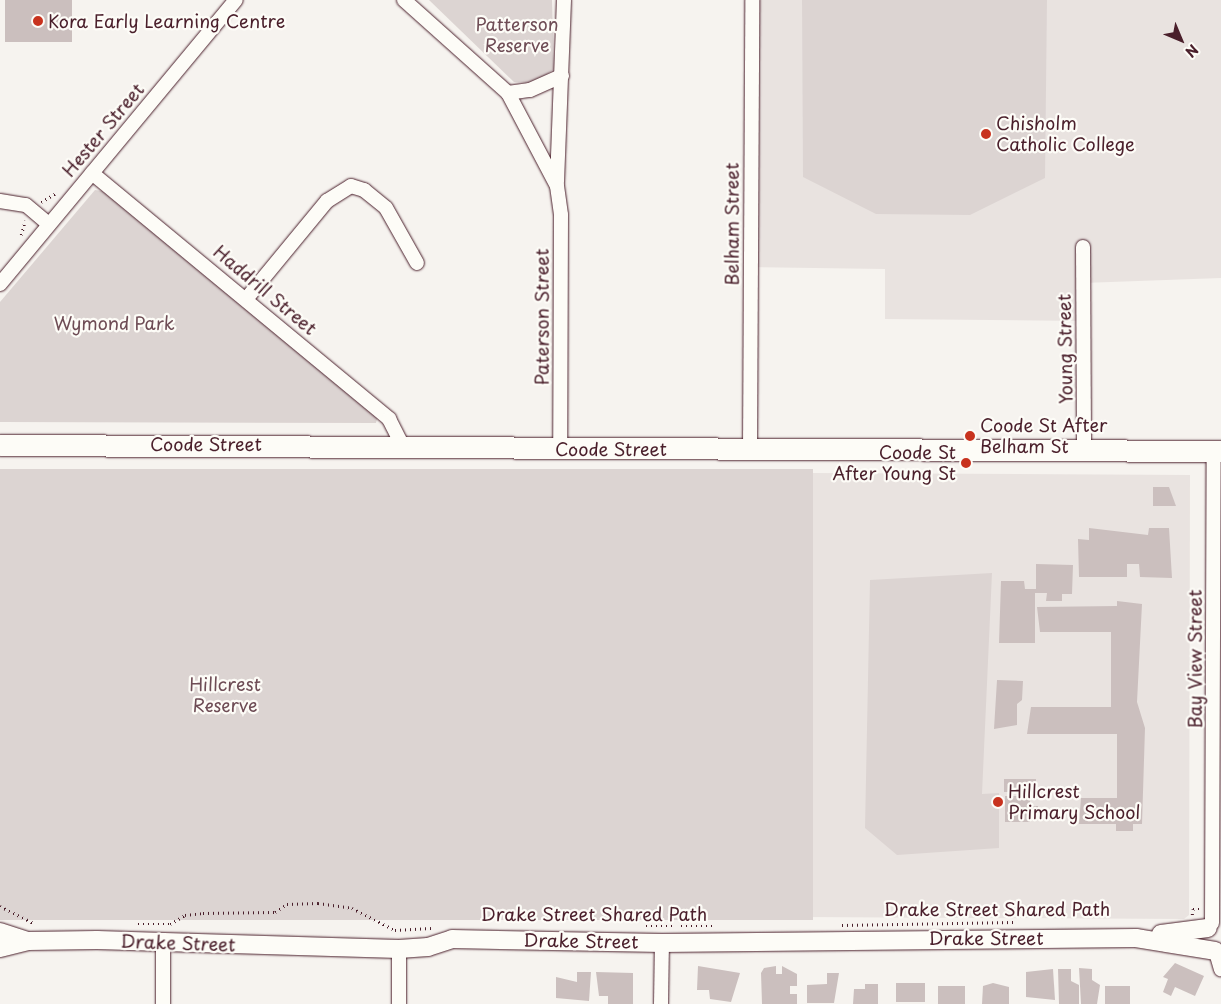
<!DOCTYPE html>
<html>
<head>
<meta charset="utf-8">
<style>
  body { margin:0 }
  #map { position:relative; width:1221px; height:1004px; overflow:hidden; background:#f6f3ef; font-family:"Playpen Sans",sans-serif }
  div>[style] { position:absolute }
  .built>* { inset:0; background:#e9e3e0 }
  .green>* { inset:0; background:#dcd4d2; transform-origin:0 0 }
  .building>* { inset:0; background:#cbbfbe; transform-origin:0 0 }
  .path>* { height:2.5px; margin-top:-1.25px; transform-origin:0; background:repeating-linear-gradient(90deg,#4a1f2b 0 1px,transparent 0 5px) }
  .roads { filter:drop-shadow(0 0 1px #4a1f2b) drop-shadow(0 0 1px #4a1f2b) }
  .minor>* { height:14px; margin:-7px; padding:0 7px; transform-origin:7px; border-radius:7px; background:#fdfcf7 }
  .tertiary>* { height:18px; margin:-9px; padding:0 9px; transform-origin:9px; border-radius:9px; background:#fdfcf7 }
  .primary>* { height:21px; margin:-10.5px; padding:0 10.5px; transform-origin:10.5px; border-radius:10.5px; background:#fdfcf7 }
  .dots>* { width:14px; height:14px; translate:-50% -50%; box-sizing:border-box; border:2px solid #fdfcf7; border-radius:50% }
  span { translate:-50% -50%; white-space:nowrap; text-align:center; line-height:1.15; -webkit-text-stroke:4.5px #fdfcf7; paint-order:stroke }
  .poi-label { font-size:18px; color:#4a1f2b }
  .left { translate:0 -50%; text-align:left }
  .right { translate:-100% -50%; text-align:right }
  .park-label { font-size:18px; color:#6e4c55 }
  .street-label { font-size:18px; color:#4a1f2b }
  .north { position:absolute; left:1156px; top:15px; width:50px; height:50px; -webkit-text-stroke:4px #fdfcf7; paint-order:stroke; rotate:135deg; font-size:14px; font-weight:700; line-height:20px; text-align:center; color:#4a1f2b }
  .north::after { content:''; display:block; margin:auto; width:18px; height:22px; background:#4a1f2b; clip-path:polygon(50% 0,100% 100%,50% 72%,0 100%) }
</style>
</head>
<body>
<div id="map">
  <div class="built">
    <div style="clip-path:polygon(751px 0,1221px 0,1221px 278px,1083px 283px,1083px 321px,885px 319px,885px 269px,750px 267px)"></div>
    <div style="clip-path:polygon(813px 473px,1190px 475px,1189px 915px,1184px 919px,804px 917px)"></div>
  </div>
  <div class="green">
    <div style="clip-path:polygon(429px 0,552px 0,554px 69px,535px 83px,514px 82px)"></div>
    <div style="clip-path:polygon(802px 0,1047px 0,1045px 178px,970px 215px,876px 214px,803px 177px)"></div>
    <div style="clip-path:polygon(95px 190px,113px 193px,379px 411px,376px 423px,0 422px,0 302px)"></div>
    <div style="left:0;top:469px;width:813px;height:451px"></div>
    <div style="clip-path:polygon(992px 573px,982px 794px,999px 793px,999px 848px,897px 855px,865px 828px,870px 580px)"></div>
  </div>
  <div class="building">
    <div style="left:5px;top:0;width:67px;height:42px"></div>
    <div style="clip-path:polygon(1153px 487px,1169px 487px,1176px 506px,1153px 506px)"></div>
    <div style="clip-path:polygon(1089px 528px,1148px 535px,1149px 528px,1169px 528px,1172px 578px,1140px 577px,1139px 564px,1127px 564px,1127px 577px,1079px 577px,1078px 539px,1089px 540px)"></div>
    <div style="clip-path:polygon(1036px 564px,1073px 565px,1072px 594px,1062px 594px,1062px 601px,1046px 601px,1047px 593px,1035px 593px,1035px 643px,999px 643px,1001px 581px,1024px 581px,1025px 589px,1036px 589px)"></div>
    <div style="clip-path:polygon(1117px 601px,1142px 604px,1137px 702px,1145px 728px,1142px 824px,1133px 824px,1133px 831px,1116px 831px,1116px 824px,1079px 824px,1081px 798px,1117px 798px,1117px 734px,1027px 734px,1031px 707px,1111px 707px,1111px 632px,1040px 632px,1037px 607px,1117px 606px)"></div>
    <div style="clip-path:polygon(997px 680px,1023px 681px,1022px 700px,1017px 704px,1017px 725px,994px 729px)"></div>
    <div style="left:1004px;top:779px;width:32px;height:13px"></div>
    <div style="clip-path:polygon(1005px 796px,1030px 796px,1030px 806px,1038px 806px,1038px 814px,1030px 813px,1030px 822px,1005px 822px)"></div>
    <div style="clip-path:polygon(1175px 963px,1204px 976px,1195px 996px,1175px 987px,1171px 996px,1163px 992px,1168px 979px,1163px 977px)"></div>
    <div style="clip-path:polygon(698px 966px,740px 973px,731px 1002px,710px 999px,709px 990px,697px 990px)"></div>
    <div style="clip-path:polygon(776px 966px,776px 974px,782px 974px,782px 966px,797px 974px,797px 986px,790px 986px,790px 994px,797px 994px,797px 1004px,762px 1004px,761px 973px,764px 968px)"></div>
    <div style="clip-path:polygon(1079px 968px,1092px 969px,1092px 980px,1100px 985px,1097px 1004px,1081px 1004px)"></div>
    <div style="clip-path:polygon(1053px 969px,1055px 1000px,1026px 997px,1026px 972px)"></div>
    <div style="clip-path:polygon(1058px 969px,1071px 969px,1071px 981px,1079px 985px,1079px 1004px,1059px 1004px)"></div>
    <div style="clip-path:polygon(577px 972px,591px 972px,589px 1001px,556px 998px,556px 977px,577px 982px)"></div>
    <div style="clip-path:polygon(596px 972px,633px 973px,633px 1004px,608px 1004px,608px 996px,599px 996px)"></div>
    <div style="clip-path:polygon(827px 973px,839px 973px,834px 1003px,807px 1003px,807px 985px,827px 984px)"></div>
    <div style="left:896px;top:983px;width:29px;height:19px"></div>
    <div style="clip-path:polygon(993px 983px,1009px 987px,1009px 1004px,982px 1004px,983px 986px)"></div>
    <div style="clip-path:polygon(865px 984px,878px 984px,878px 1004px,853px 1004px,854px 989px,865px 989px)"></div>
    <div style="left:938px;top:986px;width:27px;height:18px"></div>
    <div style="left:1105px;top:986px;width:25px;height:18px"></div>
  </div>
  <div class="path">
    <div style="left:41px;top:202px;width:17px;rotate:-31deg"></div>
    <div style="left:21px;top:235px;width:15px;rotate:-74deg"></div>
    <div style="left:0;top:906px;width:39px;rotate:27deg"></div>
    <div style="left:1192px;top:915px;width:6px;rotate:-81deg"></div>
    <div style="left:1193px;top:909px;width:7px"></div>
    <div style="left:138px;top:924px;width:32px"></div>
    <div style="left:170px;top:924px;width:17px;rotate:-31deg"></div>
    <div style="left:185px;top:915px;width:18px;rotate:-6deg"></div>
    <div style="left:203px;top:913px;width:72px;rotate:-0.8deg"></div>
    <div style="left:275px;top:912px;width:14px;rotate:-34deg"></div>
    <div style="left:287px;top:904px;width:31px;rotate:-2deg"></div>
    <div style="left:318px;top:903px;width:34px;rotate:8deg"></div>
    <div style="left:352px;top:908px;width:48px;rotate:27.1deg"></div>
    <div style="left:395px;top:930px;width:36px;rotate:-3deg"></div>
    <div style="left:842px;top:925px;width:172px;rotate:-1deg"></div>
    <div style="left:646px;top:926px;width:30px"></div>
    <div style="left:681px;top:926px;width:34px"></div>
  </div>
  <div class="roads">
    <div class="minor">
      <div style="left:404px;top:0;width:140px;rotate:41.8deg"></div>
      <div style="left:508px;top:93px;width:105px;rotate:62.2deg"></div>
      <div style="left:557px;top:186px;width:29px;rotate:82deg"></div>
      <div style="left:561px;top:215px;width:234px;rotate:90.2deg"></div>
      <div style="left:508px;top:93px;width:22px;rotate:-8deg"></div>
      <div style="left:530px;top:90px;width:35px;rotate:-24deg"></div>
      <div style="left:92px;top:173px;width:386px;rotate:39.6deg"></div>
      <div style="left:389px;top:419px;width:30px;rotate:63deg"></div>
      <div style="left:557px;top:182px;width:182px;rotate:-87.8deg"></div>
      <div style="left:0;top:201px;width:26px;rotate:9deg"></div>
      <div style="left:26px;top:205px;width:30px;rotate:40deg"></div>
      <div style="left:1083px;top:247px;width:203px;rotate:89.7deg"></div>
      <div style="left:0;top:284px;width:369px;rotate:-50.3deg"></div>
      <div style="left:247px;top:298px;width:126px;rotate:-50.5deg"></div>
      <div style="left:327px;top:201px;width:28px;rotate:-32deg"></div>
      <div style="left:351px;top:186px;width:14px;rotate:17deg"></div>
      <div style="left:364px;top:190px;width:28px;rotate:39deg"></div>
      <div style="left:386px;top:208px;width:63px;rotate:60.6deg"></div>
      <div style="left:750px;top:449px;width:449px;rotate:-89.7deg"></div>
      <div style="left:1212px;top:923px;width:472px;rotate:-89.8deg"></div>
      <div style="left:163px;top:944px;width:60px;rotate:90deg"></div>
      <div style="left:1216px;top:952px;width:18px;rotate:74deg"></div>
      <div style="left:399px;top:1004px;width:55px;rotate:-90deg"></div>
      <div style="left:661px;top:1004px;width:61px;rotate:-89.1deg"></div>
    </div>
    <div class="tertiary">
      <div style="left:0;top:932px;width:29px;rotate:18deg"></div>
      <div style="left:1161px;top:934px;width:47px;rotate:-7.3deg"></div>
      <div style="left:0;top:948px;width:29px;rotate:-14deg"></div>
      <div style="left:28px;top:941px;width:69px;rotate:-0.8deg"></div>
      <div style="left:97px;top:940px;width:302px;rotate:1.7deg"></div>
      <div style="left:399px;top:949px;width:29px;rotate:-4deg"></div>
      <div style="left:428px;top:947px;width:25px;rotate:-18deg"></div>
      <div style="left:452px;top:939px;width:210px;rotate:1.1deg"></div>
      <div style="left:662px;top:943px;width:474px;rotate:-0.6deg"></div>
      <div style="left:1136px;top:938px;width:80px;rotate:9.3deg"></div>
    </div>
    <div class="primary">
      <div style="left:0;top:445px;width:1221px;rotate:0.28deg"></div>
    </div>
  </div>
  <div class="dots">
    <div style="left:38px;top:21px;background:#c8321e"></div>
    <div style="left:986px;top:134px;background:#c8321e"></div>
    <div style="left:970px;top:436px;background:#c8321e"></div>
    <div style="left:966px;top:463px;background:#c8321e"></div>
    <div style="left:998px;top:802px;background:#c8321e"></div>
  </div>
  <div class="poi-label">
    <span class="left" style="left:48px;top:21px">Kora Early Learning Centre</span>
    <span class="left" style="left:996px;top:134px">Chisholm<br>Catholic College</span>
    <span class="left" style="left:980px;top:436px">Coode St After<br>Belham St</span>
    <span class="right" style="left:956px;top:463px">Coode St<br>After Young St</span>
    <span class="left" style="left:1008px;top:802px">Hillcrest<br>Primary School</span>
  </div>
  <div class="park-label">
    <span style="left:517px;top:35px">Patterson<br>Reserve</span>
    <span style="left:114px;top:323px">Wymond Park</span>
    <span style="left:225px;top:695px">Hillcrest<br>Reserve</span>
  </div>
  <div class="street-label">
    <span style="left:103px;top:130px;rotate:-50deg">Hester Street</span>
    <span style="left:732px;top:224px;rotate:-90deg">Belham Street</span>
    <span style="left:265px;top:290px;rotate:40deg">Haddrill Street</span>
    <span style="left:542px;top:317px;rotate:-90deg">Paterson Street</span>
    <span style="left:1065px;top:349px;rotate:-91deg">Young Street</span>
    <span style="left:206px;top:444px">Coode Street</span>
    <span style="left:611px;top:449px">Coode Street</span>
    <span style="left:1195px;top:659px;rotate:-90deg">Bay View Street</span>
    <span style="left:997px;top:909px">Drake Street Shared Path</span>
    <span style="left:594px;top:914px">Drake Street Shared Path</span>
    <span style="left:986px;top:938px">Drake Street</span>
    <span style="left:581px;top:941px;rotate:1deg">Drake Street</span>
    <span style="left:178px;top:943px;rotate:2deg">Drake Street</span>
  </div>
  <div class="north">N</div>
</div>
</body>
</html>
